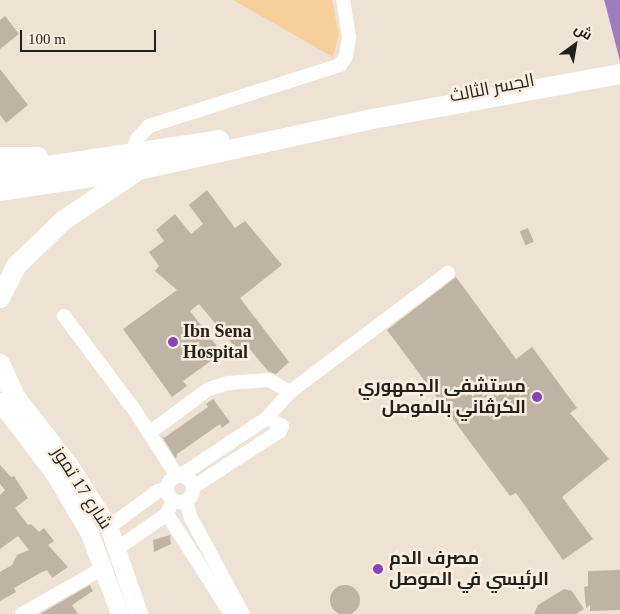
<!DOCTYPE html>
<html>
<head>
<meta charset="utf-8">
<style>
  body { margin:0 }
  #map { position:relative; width:620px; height:614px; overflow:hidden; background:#eee2d4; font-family:"Times New Roman",Cairo,serif }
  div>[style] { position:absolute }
  .green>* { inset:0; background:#f8ce9a }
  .water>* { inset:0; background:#9f7cc0 }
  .building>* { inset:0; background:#beb3a5; transform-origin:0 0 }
  .round { border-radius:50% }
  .minor>* { height:14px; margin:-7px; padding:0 7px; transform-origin:7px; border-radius:7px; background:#fff }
  .minor>.ring { margin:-7px; padding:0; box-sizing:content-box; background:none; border:14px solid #fff; border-radius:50% }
  .major>* { height:18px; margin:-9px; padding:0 9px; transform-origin:9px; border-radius:9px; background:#fff }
  .highway>* { height:20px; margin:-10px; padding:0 10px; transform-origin:10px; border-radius:10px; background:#fff }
  .dots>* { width:14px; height:14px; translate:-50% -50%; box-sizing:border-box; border:2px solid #fbefe1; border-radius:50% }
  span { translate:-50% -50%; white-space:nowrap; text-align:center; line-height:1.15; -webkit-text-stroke:5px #fbefe1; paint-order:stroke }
  .street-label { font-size:18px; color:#231f1a }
  .poi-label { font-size:18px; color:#231f1a; font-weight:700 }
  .left { translate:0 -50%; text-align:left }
  .right { translate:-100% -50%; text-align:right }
  .north { position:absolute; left:550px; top:20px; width:50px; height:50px; -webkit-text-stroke:4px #fbefe1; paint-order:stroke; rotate:32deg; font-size:14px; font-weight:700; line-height:20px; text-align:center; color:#231f1a }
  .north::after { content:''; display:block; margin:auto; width:18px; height:22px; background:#231f1a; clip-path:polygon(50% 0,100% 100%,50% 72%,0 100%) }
  .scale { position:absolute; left:20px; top:30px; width:136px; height:22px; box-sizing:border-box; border:2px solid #231f1a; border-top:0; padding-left:6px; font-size:15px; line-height:18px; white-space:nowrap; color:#231f1a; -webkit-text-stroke:4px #fbefe1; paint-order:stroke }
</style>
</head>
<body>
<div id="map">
  <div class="green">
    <div style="clip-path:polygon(233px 0,332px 0,339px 35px,333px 57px)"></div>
  </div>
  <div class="water">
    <div style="clip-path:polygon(604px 0,620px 0,620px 61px,605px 3px)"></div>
  </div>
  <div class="building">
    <div style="clip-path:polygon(5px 16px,19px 34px,0 49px,0 20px)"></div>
    <div style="clip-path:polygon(0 69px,28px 105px,6px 123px,0 115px)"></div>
    <div style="clip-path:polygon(207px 190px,235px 228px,245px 221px,282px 265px,240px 298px,289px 362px,276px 374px,268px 371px,248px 347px,240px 353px,199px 304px,190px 311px,222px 353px,183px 381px,187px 386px,172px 397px,123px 329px,177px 290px,155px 271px,159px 266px,149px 252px,164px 241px,156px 230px,175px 214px,191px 234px,203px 224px,189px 205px)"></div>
    <div style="left:528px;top:228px;width:15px;height:9px;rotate:67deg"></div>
    <div style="clip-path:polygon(456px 277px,516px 359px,532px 347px,577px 408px,570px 413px,609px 459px,562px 497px,593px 539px,563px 560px,516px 493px,510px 496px,387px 330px)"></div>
    <div style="clip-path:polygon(213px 399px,230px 422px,222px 428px,220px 424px,177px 454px,176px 459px,161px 435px,164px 438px,208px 407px,206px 404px)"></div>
    <div style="clip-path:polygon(0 465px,11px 477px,14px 476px,28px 498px,15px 508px,28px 525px,31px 524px,39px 532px,44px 528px,54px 541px,48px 545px,68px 567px,52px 578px,47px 570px,42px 572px,14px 588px,16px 592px,0 601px,0 572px,12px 565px,17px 555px,29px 550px,18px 536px,0 549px,0 495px,5px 490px,0 484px)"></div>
    <div style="clip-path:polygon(170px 535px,171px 544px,154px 552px,153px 540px)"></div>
    <div style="clip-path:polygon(620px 570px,620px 610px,590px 611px,590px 605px,586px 608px,584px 587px,588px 586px,588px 571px)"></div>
    <div style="clip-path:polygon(90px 585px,93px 591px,72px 605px,78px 614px,40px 614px)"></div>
    <div class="round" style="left:330px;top:585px;width:30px;height:30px"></div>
    <div style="clip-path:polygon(564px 589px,572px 591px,584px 609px,576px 614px,534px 614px,538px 605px)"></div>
  </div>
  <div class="minor">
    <div style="left:132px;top:153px;width:15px;rotate:-70deg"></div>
    <div style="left:137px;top:139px;width:18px;rotate:-47deg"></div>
    <div style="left:149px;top:126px;width:201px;rotate:-17.7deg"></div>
    <div style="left:340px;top:65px;width:11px;rotate:-56deg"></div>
    <div style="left:346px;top:56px;width:19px;rotate:-81deg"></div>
    <div style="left:349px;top:37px;width:37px;rotate:-99deg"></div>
    <div style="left:64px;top:316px;width:119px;rotate:53.2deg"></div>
    <div style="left:135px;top:411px;width:77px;rotate:57.1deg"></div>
    <div style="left:267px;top:418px;width:35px;rotate:-49deg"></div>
    <div style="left:290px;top:392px;width:198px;rotate:-37deg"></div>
    <div style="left:149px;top:433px;width:74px;rotate:-36.3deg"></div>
    <div style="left:209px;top:389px;width:20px;rotate:-18deg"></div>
    <div style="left:228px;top:383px;width:41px;rotate:-4.2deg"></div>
    <div style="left:269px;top:380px;width:24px;rotate:30deg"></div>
    <div style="left:183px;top:474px;width:101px;rotate:-33.7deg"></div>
    <div style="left:267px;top:418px;width:17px;rotate:28deg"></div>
    <div style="left:282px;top:426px;width:5px;rotate:112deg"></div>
    <div style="left:280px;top:431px;width:103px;rotate:147.2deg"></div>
    <div class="ring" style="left:167px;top:476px;width:12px;height:12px"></div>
    <div style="left:186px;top:502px;width:17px;rotate:73deg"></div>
    <div style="left:191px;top:518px;width:109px;rotate:61.6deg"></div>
    <div style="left:167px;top:514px;width:119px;rotate:57.4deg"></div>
    <div style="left:109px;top:527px;width:61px;rotate:-36.3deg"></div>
    <div style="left:158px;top:491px;width:9px;rotate:-13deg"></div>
    <div style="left:118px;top:548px;width:60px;rotate:-34.8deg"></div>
    <div style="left:167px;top:514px;width:8px;rotate:-67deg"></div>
    <div style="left:22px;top:614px;width:93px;rotate:-29.6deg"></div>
  </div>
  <div class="major">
    <div style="left:4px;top:381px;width:108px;rotate:52.2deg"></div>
    <div style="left:70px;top:466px;width:72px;rotate:57.4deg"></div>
    <div style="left:109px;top:527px;width:92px;rotate:71deg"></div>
    <div style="left:0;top:402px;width:93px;rotate:52.9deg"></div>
    <div style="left:56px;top:476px;width:67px;rotate:59.6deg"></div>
    <div style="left:90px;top:534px;width:85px;rotate:69.4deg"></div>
  </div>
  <div class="highway">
    <div style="left:0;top:157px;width:38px"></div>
    <div style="left:0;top:173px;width:222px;rotate:-8.5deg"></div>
    <div style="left:0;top:191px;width:140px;rotate:-8.7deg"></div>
    <div style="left:138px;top:170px;width:234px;rotate:-12.3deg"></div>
    <div style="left:367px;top:120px;width:257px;rotate:-10.3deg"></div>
    <div style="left:0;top:298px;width:36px;rotate:-63deg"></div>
    <div style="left:16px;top:266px;width:66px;rotate:-43.8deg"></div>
    <div style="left:64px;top:220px;width:83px;rotate:-33.7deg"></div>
    <div style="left:0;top:364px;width:31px;rotate:65deg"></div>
  </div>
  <div class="dots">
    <div style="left:173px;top:342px;background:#8644b8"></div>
    <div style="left:537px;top:397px;background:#8644b8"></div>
    <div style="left:378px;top:569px;background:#8644b8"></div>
  </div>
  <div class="street-label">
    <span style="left:492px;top:88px;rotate:-11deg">الجسر الثالث</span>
    <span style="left:82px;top:488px;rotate:57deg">شارع 17 تموز</span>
  </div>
  <div class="poi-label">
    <span class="left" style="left:183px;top:342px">Ibn Sena<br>Hospital</span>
    <span class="right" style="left:526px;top:397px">مستشفى الجمهوري<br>الكرڤاني بالموصل</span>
    <span class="left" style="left:389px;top:569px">مصرف الدم<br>الرئيسي في الموصل</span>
  </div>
  <div class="north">ش</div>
  <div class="scale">100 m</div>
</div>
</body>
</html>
